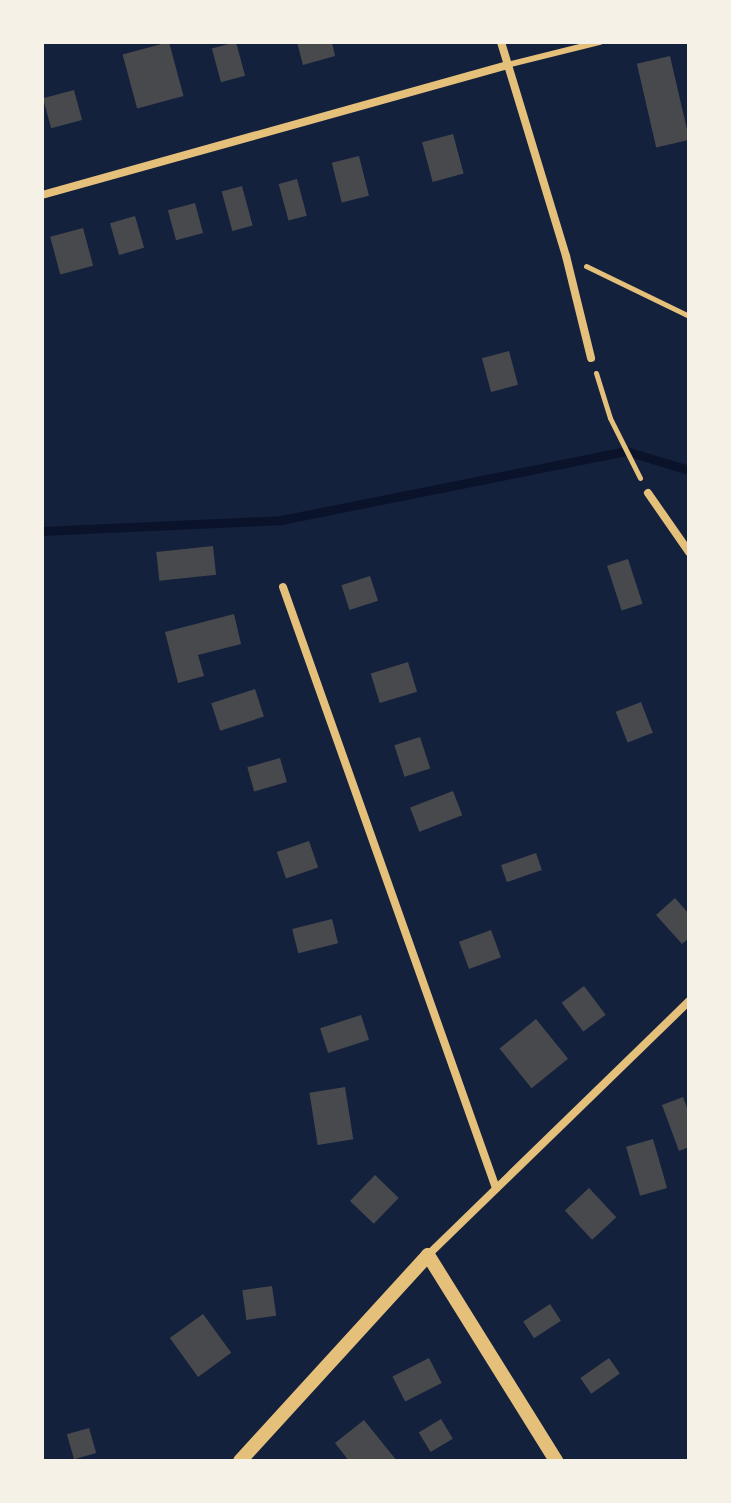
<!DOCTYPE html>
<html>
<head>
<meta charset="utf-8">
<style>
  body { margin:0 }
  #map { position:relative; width:731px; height:1503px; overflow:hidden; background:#14213d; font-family:Georgia,serif }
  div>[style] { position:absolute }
  .stream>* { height:9px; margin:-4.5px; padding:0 4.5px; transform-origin:4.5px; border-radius:4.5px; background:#0b132b }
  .building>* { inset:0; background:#48494c; transform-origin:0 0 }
  .path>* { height:5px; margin:-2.5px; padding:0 2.5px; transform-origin:2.5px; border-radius:2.5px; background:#e5c07b }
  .service>* { height:6px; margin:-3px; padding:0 3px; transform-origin:3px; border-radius:3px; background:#e5c07b }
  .minor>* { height:8px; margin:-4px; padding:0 4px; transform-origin:4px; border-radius:4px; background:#e5c07b }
  .tertiary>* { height:14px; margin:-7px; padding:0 7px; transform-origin:7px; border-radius:7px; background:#e5c07b }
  span { translate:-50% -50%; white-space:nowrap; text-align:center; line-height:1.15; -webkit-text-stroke:8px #f6f1e7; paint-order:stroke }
  .frame { position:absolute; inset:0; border:44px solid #f6f1e7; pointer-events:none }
</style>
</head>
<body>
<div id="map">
  <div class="stream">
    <div style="left:42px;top:531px;width:239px;rotate:-2.6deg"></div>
    <div style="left:281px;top:520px;width:352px;rotate:-11.3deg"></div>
    <div style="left:626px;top:451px;width:66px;rotate:16.8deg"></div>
  </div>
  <div class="building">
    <div style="left:169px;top:42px;width:56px;height:48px;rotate:75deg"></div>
    <div style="left:236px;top:42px;width:35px;height:25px;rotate:75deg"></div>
    <div style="clip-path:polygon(297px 42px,332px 42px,335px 56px,303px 65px)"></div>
    <div style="left:670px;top:56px;width:86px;height:34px;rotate:77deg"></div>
    <div style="left:74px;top:90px;width:31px;height:32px;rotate:75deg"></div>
    <div style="left:453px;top:134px;width:41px;height:32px;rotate:75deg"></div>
    <div style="left:359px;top:156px;width:41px;height:28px;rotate:76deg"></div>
    <div style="left:297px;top:179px;width:38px;height:19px;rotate:75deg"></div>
    <div style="left:242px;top:186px;width:41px;height:21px;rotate:75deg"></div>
    <div style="left:195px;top:203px;width:31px;height:28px;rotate:75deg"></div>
    <div style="left:135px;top:216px;width:33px;height:26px;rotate:74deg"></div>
    <div style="left:83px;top:228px;width:39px;height:34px;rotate:75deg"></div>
    <div style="left:509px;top:351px;width:35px;height:28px;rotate:75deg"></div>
    <div style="left:213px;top:546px;width:29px;height:57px;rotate:84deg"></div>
    <div style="left:628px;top:559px;width:47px;height:22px;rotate:72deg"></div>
    <div style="left:370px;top:576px;width:26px;height:30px;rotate:72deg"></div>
    <div style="clip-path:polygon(234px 614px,241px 644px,198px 655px,204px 676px,178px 683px,165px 632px)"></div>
    <div style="left:408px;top:662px;width:31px;height:39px;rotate:73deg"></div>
    <div style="left:255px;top:689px;width:29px;height:46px;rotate:72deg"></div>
    <div style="left:641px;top:702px;width:33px;height:27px;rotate:69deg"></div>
    <div style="left:420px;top:737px;width:33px;height:27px;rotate:72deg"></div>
    <div style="left:280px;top:758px;width:25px;height:34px;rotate:74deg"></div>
    <div style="left:453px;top:791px;width:26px;height:46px;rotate:69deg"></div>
    <div style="left:309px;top:841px;width:28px;height:34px;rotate:71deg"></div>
    <div style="left:536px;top:853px;width:18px;height:37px;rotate:71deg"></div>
    <div style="clip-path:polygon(675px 898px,689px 914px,689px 938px,682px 944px,656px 915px)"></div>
    <div style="left:332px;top:919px;width:25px;height:41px;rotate:76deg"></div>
    <div style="left:491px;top:930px;width:29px;height:34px;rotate:70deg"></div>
    <div style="left:584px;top:986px;width:36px;height:28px;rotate:53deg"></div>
    <div style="left:361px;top:1015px;width:26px;height:43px;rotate:72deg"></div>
    <div style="left:536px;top:1019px;width:51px;height:47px;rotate:51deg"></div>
    <div style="left:345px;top:1087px;width:53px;height:36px;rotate:81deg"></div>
    <div style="clip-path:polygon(683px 1097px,689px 1113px,689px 1147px,679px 1151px,662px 1105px)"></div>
    <div style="left:653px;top:1139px;width:51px;height:28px;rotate:74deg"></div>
    <div style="left:375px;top:1175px;width:33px;height:36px;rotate:44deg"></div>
    <div style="left:589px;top:1188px;width:40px;height:33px;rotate:47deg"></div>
    <div style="left:272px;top:1286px;width:30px;height:30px;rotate:82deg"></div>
    <div style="left:550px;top:1304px;width:20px;height:32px;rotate:57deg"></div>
    <div style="left:203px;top:1314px;width:48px;height:41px;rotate:54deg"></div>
    <div style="left:429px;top:1358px;width:28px;height:41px;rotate:63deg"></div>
    <div style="left:609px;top:1358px;width:19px;height:35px;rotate:55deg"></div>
    <div style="left:441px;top:1419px;width:23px;height:26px;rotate:59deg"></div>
    <div style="clip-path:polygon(364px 1420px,397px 1461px,349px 1461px,335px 1443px)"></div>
    <div style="left:89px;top:1428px;width:26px;height:23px;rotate:74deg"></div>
  </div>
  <div class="path">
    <div style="left:586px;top:266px;width:114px;rotate:25.9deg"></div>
    <div style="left:596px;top:373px;width:47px;rotate:72.7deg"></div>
    <div style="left:610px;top:418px;width:67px;rotate:63.4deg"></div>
  </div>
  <div class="service">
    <div style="left:507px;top:65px;width:96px;rotate:-13.9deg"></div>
  </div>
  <div class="minor">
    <div style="left:501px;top:42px;width:224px;rotate:73.1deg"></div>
    <div style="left:566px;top:256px;width:105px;rotate:76.2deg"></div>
    <div style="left:42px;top:195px;width:483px;rotate:-15.6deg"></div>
    <div style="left:648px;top:493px;width:72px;rotate:55.2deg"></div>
    <div style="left:283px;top:587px;width:638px;rotate:70.49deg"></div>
    <div style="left:428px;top:1255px;width:364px;rotate:-44.2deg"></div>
  </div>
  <div class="tertiary">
    <div style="left:240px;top:1461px;width:279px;rotate:-47.6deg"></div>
    <div style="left:428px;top:1255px;width:243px;rotate:58.1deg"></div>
  </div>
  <div class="frame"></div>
</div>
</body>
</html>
